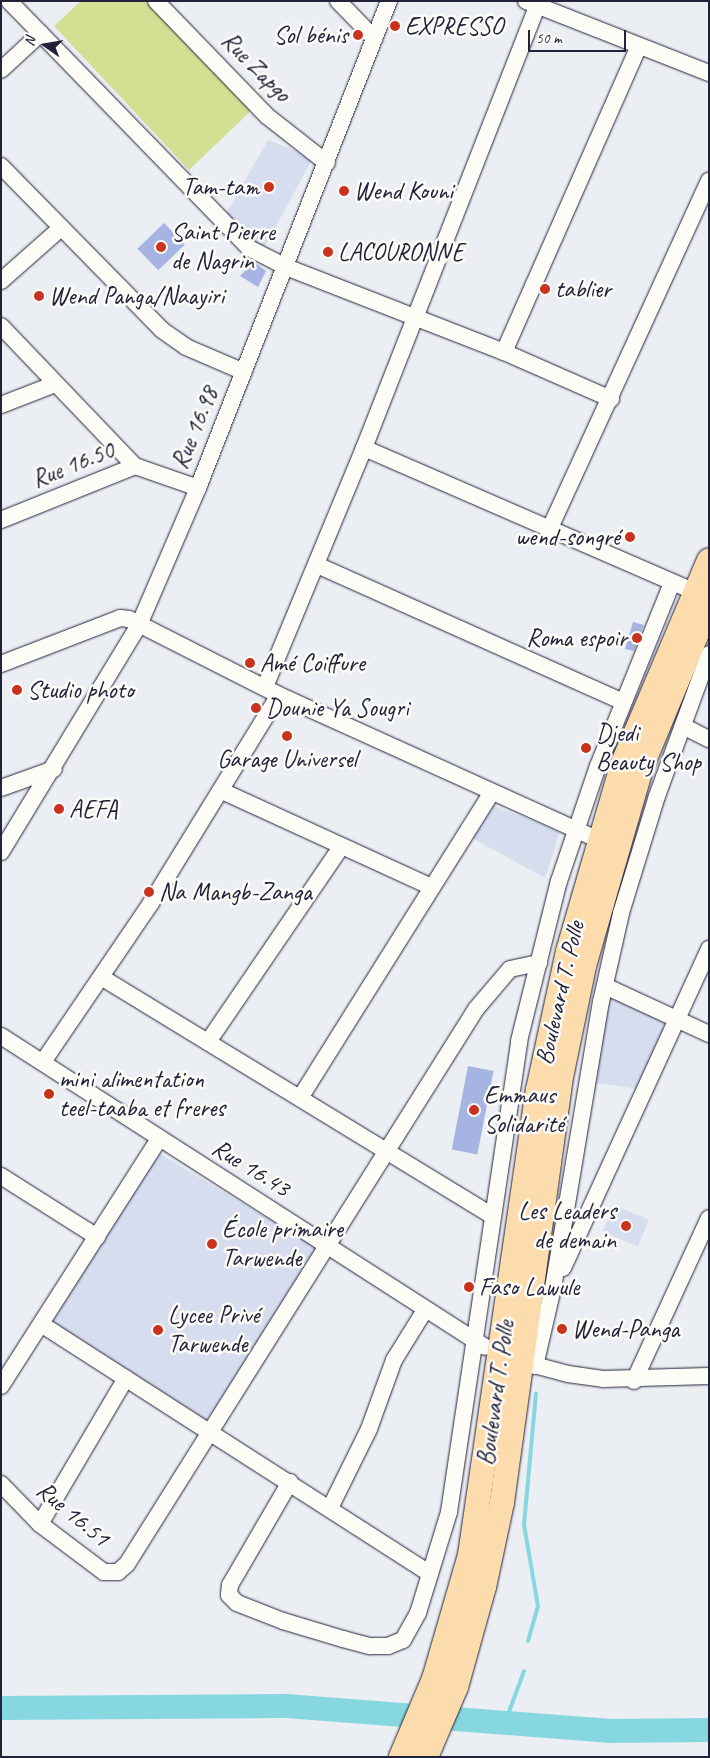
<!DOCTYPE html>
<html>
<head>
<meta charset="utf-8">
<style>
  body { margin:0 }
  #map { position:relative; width:710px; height:1758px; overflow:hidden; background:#ebeef3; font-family:Caveat,sans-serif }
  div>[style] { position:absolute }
  .built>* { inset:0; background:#d6ddee; transform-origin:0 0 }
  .green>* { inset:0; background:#d3df92 }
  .stream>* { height:4px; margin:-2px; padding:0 2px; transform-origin:2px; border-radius:2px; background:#87d7e0 }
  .river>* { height:24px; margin:-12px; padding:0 12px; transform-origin:12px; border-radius:12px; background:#87d7e0 }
  .building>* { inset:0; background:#a5b4e3; transform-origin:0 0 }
  .roads { filter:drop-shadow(0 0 1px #22223b) drop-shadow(0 0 1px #22223b) }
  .minor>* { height:16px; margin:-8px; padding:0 8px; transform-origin:8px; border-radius:8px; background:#fdfcf7 }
  .highway>* { height:24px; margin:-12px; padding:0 12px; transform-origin:12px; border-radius:12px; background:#fcdcac }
  .dots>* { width:14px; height:14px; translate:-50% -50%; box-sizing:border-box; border:2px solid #fdfcf7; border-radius:50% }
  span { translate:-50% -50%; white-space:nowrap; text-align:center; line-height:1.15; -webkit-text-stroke:5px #fdfcf7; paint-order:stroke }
  .poi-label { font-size:25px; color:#22223b }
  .left { translate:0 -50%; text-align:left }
  .right { translate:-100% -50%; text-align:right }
  .street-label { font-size:25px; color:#22223b }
  .frame { position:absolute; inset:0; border:2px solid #22223b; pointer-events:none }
  .north { position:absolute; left:20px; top:20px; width:50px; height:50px; -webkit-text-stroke:4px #fdfcf7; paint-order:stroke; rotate:283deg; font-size:14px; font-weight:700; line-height:20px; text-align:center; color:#22223b }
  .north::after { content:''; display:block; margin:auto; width:18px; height:22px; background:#22223b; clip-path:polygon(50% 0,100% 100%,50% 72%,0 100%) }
  .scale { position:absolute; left:528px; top:30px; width:98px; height:22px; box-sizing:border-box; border:2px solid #22223b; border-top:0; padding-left:6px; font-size:15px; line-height:18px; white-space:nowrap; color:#22223b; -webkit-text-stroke:4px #fdfcf7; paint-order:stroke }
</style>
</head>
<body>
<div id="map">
  <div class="built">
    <div style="clip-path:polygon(268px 140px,313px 158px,264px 248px,223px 219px)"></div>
    <div style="clip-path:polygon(492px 805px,560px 832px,545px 878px,472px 838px)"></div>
    <div style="clip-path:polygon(610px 994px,669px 1019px,638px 1089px,591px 1082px)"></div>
    <div style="clip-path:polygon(155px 1151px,319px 1249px,268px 1335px,205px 1422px,49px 1325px)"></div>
    <div style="left:614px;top:1205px;width:38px;height:29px;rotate:23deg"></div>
  </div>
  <div class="green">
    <div style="clip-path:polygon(81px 1px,156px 1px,255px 107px,189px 170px,54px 26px)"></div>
  </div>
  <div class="stream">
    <div style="left:528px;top:1641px;width:36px;rotate:-74deg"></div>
    <div style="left:538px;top:1606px;width:82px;rotate:-99.8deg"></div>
    <div style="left:524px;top:1525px;width:132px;rotate:-84.8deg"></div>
    <div style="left:506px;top:1720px;width:52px;rotate:-69.8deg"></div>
  </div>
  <div class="river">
    <div style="left:1px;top:1708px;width:285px;rotate:-0.4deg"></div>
    <div style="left:286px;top:1706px;width:323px;rotate:4.4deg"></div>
    <div style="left:608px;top:1731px;width:101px;rotate:-0.6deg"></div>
  </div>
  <div class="building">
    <div style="left:164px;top:223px;width:30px;height:37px;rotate:46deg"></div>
    <div style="clip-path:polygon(254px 262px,266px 271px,258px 287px,240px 276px)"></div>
    <div style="clip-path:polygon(633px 622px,644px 625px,634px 651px,625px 649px)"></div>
    <div style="left:468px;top:1066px;width:26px;height:85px;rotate:11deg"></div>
  </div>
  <div class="roads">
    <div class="minor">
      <div style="left:9px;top:1px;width:344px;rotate:45.8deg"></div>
      <div style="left:249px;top:248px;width:42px;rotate:27.2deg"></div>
      <div style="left:286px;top:267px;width:234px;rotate:21.3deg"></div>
      <div style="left:504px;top:352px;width:117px;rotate:23.7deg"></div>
      <div style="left:156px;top:1px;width:160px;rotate:46deg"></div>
      <div style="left:267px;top:116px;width:76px;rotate:38.1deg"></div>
      <div style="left:338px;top:1px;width:52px;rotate:45.8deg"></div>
      <div style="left:526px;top:1px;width:197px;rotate:21.5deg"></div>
      <div style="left:1px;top:70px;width:54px;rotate:-42.8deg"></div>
      <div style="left:1px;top:166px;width:230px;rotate:45.5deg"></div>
      <div style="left:162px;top:330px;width:29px;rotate:35deg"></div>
      <div style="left:186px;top:347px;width:63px;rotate:23.3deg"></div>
      <div style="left:1px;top:281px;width:80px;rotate:-41.5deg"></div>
      <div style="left:1px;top:326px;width:194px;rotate:46.3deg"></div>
      <div style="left:135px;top:466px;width:67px;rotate:19.2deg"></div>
      <div style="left:504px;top:352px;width:334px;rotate:-66.2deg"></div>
      <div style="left:1px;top:405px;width:58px;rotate:-21.3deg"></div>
      <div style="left:364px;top:448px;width:361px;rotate:23.5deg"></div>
      <div style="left:1px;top:520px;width:144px;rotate:-21.9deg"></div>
      <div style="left:550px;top:528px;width:382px;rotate:-65.4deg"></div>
      <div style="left:317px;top:565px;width:335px;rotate:24.1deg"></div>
      <div style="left:1px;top:664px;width:128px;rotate:-21.1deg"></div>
      <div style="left:120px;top:618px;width:9px;rotate:6deg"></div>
      <div style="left:129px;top:619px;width:168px;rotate:26.9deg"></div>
      <div style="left:279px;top:695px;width:350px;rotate:24.4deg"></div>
      <div style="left:265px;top:687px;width:259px;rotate:-67.5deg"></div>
      <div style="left:364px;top:448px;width:475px;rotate:-68.6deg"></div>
      <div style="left:683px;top:726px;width:29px;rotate:27deg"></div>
      <div style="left:1px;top:788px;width:56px;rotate:-19.7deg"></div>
      <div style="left:222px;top:791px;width:231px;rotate:24.6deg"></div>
      <div style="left:1px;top:852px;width:266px;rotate:-58.7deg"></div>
      <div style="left:139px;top:625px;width:149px;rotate:-66.7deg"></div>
      <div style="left:198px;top:488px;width:523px;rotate:-68.59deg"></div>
      <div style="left:101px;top:977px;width:459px;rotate:31.4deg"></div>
      <div style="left:605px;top:986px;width:115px;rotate:24.8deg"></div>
      <div style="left:1px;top:1036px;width:575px;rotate:32.72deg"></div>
      <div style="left:208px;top:1042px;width:236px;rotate:-55.7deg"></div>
      <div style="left:43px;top:1062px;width:192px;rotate:-55.8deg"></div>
      <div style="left:151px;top:903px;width:244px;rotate:-58.4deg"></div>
      <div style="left:300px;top:1098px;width:361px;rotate:-57.9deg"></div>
      <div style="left:1px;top:1176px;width:114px;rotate:32.4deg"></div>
      <div style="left:563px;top:1268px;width:351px;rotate:-65.4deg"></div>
      <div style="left:41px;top:1324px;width:462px;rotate:32.7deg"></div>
      <div style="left:512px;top:1359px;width:58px;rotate:15deg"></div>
      <div style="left:568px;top:1374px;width:35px;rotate:8deg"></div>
      <div style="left:603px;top:1379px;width:106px;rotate:-1.6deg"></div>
      <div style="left:535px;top:1366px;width:80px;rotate:-77deg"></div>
      <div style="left:553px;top:1288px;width:290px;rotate:-80.5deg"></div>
      <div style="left:601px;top:1002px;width:91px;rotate:-77.3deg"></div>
      <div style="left:621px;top:913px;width:122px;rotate:-72.9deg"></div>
      <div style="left:657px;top:796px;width:151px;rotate:-69.9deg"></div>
      <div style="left:634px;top:1381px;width:179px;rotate:-65.3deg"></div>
      <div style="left:1px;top:1386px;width:293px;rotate:-57.4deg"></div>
      <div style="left:290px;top:1482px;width:119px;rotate:120.2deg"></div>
      <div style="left:230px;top:1585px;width:10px;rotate:96deg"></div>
      <div style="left:229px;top:1595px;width:11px;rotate:45deg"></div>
      <div style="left:237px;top:1603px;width:49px;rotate:21.4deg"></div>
      <div style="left:283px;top:1621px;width:63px;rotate:16.7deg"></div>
      <div style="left:343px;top:1639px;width:28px;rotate:15deg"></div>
      <div style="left:370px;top:1646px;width:18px"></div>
      <div style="left:388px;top:1646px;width:16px;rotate:-22deg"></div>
      <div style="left:403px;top:1640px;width:31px;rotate:-61deg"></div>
      <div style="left:418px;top:1613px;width:106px;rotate:-72.9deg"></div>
      <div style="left:449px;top:1512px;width:476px;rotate:-81.5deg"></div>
      <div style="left:519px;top:1041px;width:165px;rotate:-76deg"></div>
      <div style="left:559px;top:881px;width:121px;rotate:-71.3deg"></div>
      <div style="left:598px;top:766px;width:197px;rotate:-68deg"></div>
      <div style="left:1px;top:1484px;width:56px;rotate:45.7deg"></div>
      <div style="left:40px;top:1524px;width:80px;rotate:36.9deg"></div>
      <div style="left:104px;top:1572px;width:14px"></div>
      <div style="left:118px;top:1572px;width:12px;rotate:-42deg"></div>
      <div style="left:127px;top:1564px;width:656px;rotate:-57.84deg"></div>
      <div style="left:476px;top:1009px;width:52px;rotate:-49.6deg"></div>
      <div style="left:510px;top:969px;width:30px;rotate:-12deg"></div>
      <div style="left:330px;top:1508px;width:88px;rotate:-63.7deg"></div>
      <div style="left:369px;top:1429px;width:73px;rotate:-70.1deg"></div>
      <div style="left:394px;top:1360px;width:59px;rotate:-58.2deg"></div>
      <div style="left:40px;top:1524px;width:169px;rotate:-59.5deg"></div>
    </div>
    <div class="highway">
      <div style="left:401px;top:1757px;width:85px;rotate:-67.1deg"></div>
      <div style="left:434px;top:1679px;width:129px;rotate:-73.8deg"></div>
      <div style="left:470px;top:1555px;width:470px;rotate:-81.7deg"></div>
      <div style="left:538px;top:1090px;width:142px;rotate:-77.8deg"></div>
      <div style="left:568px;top:951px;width:196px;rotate:-73.7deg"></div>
      <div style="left:623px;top:763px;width:220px;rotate:-67deg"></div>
      <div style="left:426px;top:1757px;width:76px;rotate:-66.8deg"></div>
      <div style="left:456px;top:1687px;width:104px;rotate:-74.4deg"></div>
      <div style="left:484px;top:1587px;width:87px;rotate:-78deg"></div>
      <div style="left:502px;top:1502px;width:424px;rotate:-82.1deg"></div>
      <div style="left:560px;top:1082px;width:118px;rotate:-78.3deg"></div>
      <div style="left:584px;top:966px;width:206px;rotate:-73.9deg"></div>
      <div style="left:641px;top:768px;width:177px;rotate:-67.4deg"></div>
    </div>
  </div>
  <div class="dots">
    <div style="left:395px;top:26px;background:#c8321e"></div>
    <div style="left:358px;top:35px;background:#c8321e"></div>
    <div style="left:269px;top:187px;background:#c8321e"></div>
    <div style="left:344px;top:191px;background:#c8321e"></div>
    <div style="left:161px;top:247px;background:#c8321e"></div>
    <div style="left:328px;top:252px;background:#c8321e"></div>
    <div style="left:545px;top:289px;background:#c8321e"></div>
    <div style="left:39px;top:296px;background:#c8321e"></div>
    <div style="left:630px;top:537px;background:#c8321e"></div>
    <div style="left:637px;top:638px;background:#c8321e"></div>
    <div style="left:250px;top:663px;background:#c8321e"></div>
    <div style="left:17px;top:690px;background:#c8321e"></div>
    <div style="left:256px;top:708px;background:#c8321e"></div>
    <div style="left:287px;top:736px;background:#c8321e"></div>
    <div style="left:586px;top:748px;background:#c8321e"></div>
    <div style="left:59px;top:809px;background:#c8321e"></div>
    <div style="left:149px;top:892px;background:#c8321e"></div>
    <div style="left:49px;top:1094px;background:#c8321e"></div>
    <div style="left:474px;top:1110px;background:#c8321e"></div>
    <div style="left:626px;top:1226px;background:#c8321e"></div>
    <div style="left:212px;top:1244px;background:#c8321e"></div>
    <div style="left:469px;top:1287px;background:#c8321e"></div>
    <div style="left:562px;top:1329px;background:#c8321e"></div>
    <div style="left:158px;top:1330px;background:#c8321e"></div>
  </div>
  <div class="poi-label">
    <span class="left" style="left:405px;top:26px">EXPRESSO</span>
    <span class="right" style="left:348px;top:35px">Sol bénis</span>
    <span class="right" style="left:259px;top:187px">Tam-tam</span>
    <span class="left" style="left:354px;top:191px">Wend Kouni</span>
    <span class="left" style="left:171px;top:247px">Saint Pierre<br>de Nagrin</span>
    <span class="left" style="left:338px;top:252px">LACOURONNE</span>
    <span class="left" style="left:555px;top:289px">tablier</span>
    <span class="left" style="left:49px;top:296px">Wend Panga/Naayiri</span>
    <span class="right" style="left:620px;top:537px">wend-songré</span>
    <span class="right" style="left:627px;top:638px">Roma espoir</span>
    <span class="left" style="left:260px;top:663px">Amé Coiffure</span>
    <span class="left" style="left:27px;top:690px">Studio photo</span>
    <span class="left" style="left:266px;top:708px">Dounie Ya Sougri</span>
    <span class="left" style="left:596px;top:748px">Djedi<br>Beauty Shop</span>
    <span style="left:287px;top:759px">Garage Universel</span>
    <span class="left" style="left:69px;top:809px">AEFA</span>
    <span class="left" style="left:159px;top:892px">Na Mangb-Zanga</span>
    <span class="left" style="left:59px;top:1094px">mini alimentation<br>teel-taaba et freres</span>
    <span class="left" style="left:484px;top:1110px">Emmaus<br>Solidarité</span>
    <span class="right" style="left:616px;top:1226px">Les Leaders<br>de demain</span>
    <span class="left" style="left:222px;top:1244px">École primaire<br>Tarwende</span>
    <span class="left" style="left:479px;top:1287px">Faso Lawule</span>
    <span class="left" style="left:168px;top:1330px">Lycee Privé<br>Tarwende</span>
    <span class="left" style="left:572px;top:1329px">Wend-Panga</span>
  </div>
  <div class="street-label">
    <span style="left:256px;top:67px;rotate:45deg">Rue Zapgo</span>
    <span style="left:195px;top:428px;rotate:-68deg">Rue 16.98</span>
    <span style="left:73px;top:465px;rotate:-22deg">Rue 16.50</span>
    <span style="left:560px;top:993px;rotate:-77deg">Boulevard T. Polle</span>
    <span style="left:251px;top:1168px;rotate:32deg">Rue 16.43</span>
    <span style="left:496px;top:1393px;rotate:-82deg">Boulevard T. Polle</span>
    <span style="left:73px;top:1514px;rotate:40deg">Rue 16.51</span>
  </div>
  <div class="frame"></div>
  <div class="north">N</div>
  <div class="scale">50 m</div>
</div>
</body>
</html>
